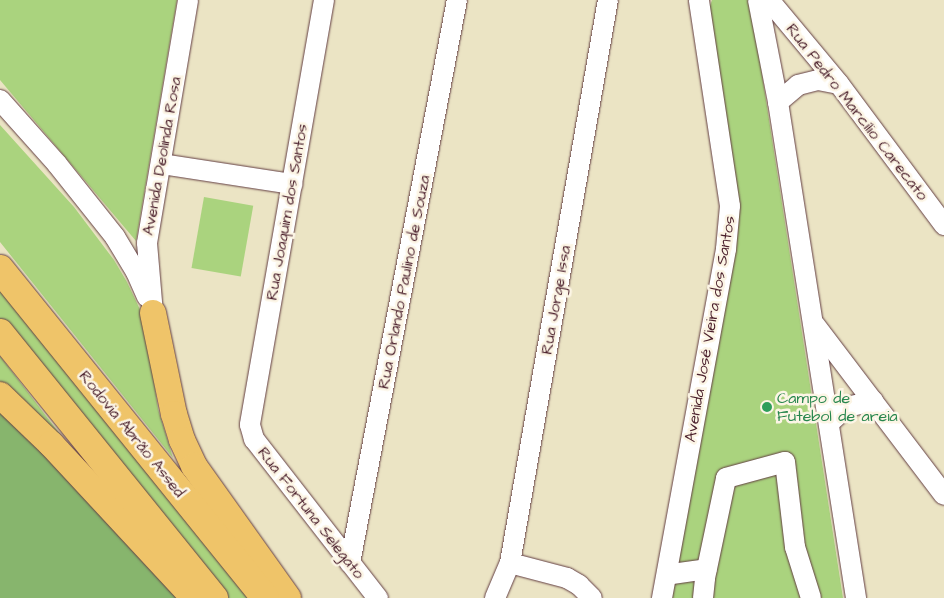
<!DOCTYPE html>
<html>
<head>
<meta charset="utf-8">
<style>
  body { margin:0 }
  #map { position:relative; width:944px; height:598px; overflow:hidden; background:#ebe4c4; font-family:"Architects Daughter",sans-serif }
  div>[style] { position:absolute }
  .green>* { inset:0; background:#aad37e; transform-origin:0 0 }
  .forest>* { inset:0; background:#87b56d }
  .roads { filter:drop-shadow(0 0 1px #623d42) drop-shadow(0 0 1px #623d42) }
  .minor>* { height:20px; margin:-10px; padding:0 10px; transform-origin:10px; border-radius:10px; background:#fff }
  .major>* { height:26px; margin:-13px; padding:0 13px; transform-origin:13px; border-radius:13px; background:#efc469 }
  .highway>* { height:28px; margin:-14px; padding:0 14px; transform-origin:14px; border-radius:14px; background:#efc469 }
  .dots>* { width:14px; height:14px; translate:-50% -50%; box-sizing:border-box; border:2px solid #fcf5e5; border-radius:50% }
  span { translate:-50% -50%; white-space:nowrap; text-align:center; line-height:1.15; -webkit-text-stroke:5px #fcf5e5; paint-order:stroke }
  .street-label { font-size:16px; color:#4a1f2b }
  .leisure-label { font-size:16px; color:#27864d }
  .left { translate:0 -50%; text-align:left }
</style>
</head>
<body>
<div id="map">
  <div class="green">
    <div style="clip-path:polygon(0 0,177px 0,136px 241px,0 80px)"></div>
    <div style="clip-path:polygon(712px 0,750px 0,751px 3px,843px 598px,672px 598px,738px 225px,738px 199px,708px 12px)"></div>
    <div style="clip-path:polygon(0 125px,74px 207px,114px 260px,127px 282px,145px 320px,158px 409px,173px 458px,0 242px)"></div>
    <div style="left:204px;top:197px;width:50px;height:72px;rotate:10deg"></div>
    <div style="left:0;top:285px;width:402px;height:31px;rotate:51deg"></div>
    <div style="clip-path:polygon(0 356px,73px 451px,0 386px)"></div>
  </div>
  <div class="forest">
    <div style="clip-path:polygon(0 404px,180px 598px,0 598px)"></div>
  </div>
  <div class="roads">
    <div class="minor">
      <div style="left:324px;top:0;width:431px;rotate:99.9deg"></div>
      <div style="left:250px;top:425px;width:15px;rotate:74deg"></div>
      <div style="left:254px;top:439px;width:202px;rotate:52.1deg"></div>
      <div style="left:758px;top:0;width:104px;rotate:78.9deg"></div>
      <div style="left:778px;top:102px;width:502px;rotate:81.06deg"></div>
      <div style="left:769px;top:0;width:109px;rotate:50.2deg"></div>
      <div style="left:839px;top:84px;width:176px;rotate:53.3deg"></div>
      <div style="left:0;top:100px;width:86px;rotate:48.3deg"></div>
      <div style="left:57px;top:164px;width:93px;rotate:51.5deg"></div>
      <div style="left:115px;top:237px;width:41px;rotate:59deg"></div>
      <div style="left:136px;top:272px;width:27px;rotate:66deg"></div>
      <div style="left:778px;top:102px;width:26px;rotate:-40deg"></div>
      <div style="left:798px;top:85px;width:21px;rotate:-14deg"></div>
      <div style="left:818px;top:80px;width:21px;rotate:11deg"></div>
      <div style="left:161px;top:164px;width:133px;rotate:8.7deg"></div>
      <div style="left:153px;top:313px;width:70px;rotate:-94.9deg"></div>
      <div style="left:147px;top:243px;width:246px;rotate:-80.4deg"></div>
      <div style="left:815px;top:325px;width:213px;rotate:52.8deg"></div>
      <div style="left:829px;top:423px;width:24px;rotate:-42deg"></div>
      <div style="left:847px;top:407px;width:27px;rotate:-13deg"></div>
      <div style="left:350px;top:563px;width:573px;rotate:-79.24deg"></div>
      <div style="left:510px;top:563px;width:59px;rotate:14.7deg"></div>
      <div style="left:567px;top:578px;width:14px;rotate:30deg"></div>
      <div style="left:579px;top:585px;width:18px;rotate:45deg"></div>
      <div style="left:672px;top:574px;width:35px;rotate:-8deg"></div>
      <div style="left:495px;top:598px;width:38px;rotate:-67deg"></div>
      <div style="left:510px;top:563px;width:571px;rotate:-80.13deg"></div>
      <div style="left:662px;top:598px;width:355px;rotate:-79.6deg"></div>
      <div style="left:726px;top:249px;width:43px;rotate:-84.7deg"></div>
      <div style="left:730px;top:206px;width:208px;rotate:-98.6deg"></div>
      <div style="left:703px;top:598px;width:20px;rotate:-84deg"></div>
      <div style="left:705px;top:578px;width:102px;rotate:-78.1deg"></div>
      <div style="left:726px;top:478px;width:61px;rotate:-15.2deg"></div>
      <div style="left:785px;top:462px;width:86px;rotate:83.3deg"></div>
      <div style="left:795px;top:547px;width:53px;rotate:72.6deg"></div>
    </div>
    <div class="major">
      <div style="left:153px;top:313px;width:103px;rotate:78.3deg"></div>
      <div style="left:174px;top:414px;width:27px;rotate:73deg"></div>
      <div style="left:182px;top:440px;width:29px;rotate:65deg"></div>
      <div style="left:194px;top:466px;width:162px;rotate:54.5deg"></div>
      <div style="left:0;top:395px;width:71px;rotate:43.9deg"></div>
      <div style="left:51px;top:444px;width:210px;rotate:47.1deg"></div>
    </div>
    <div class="highway">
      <div style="left:0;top:269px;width:422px;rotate:51.1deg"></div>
      <div style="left:0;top:333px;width:341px;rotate:51.1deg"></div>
    </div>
  </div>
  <div class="dots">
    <div style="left:767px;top:407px;background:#2e9e5b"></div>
  </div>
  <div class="street-label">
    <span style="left:857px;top:112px;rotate:52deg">Rua Pedro Marcílio Carecato</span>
    <span style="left:162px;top:156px;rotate:-80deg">Avenida Deolinda Rosa</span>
    <span style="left:287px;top:212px;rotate:-80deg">Rua Joaquim dos Santos</span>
    <span style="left:404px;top:282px;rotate:-79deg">Rua Orlando Paulino de Souza</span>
    <span style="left:556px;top:300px;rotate:-80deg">Rua Jorge Issa</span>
    <span style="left:710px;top:329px;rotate:-80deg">Avenida José Vieira dos Santos</span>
    <span style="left:132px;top:434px;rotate:51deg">Rodovia Abrão Assed</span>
    <span style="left:311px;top:513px;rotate:52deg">Rua Fortuna Selegato</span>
  </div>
  <div class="leisure-label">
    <span class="left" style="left:777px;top:407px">Campo de<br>Futebol de areia</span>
  </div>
</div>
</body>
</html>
